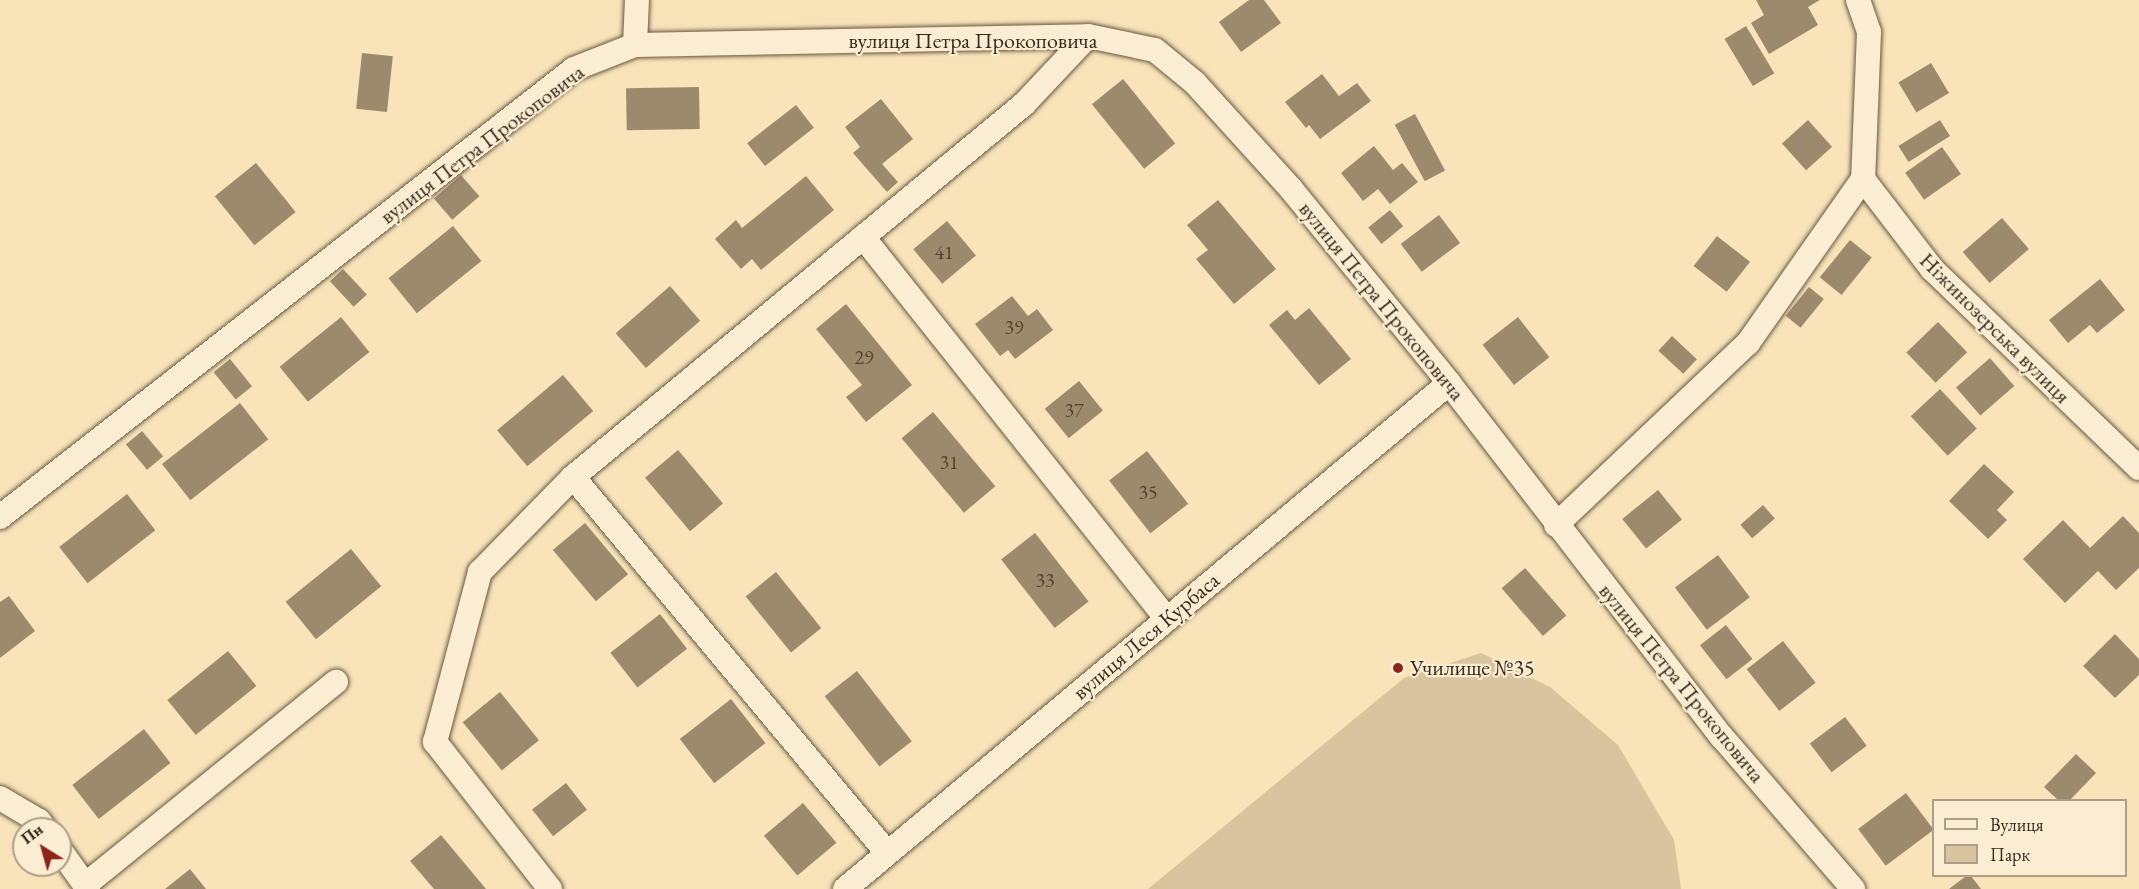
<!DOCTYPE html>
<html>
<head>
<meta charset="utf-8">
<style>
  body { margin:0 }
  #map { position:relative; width:2139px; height:889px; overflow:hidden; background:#f8e4b8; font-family:"EB Garamond",serif }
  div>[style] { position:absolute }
  .green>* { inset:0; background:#d8c49d }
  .building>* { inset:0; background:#9d8a6d; transform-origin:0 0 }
  .roads { filter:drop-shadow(0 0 2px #6a5743) drop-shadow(0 0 2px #6a5743) }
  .street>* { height:24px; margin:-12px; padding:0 12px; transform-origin:12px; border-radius:12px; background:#faedd1 }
  .dots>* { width:16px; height:16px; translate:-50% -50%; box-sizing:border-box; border:3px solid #faedd1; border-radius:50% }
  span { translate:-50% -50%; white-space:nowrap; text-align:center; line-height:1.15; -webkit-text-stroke:4.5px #faedd1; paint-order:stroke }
  .number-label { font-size:20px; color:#544030 }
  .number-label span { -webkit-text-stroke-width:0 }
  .street-label { font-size:22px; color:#3b281c }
  .poi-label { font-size:22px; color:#3b281c }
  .left { translate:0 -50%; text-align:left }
  .legend { position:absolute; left:1932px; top:799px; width:195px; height:78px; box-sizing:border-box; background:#faedd1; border:2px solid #ae9e89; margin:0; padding:8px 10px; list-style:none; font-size:18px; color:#3b281c }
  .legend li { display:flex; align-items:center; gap:12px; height:30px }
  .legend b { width:30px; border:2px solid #ae9e89 }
  .north { position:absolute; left:12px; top:817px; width:60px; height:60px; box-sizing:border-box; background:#faedd1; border:2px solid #ae9e89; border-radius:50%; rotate:323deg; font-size:16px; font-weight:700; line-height:24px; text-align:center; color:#3b281c }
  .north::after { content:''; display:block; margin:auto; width:21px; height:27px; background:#8f2418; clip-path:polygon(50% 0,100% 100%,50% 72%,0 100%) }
</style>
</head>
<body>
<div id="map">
  <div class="green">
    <div style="clip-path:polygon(1481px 653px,1550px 687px,1618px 745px,1674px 840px,1681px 889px,1148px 889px,1404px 678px)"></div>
  </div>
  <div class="building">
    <div style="clip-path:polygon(1249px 0,1264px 0,1281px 23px,1241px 52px,1219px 22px)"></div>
    <div style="clip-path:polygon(1756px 0,1820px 0,1808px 7px,1818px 25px,1769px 54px,1751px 23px,1764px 15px)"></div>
    <div style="left:1746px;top:26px;width:55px;height:25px;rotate:59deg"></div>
    <div style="left:362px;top:53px;width:31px;height:56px;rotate:6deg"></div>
    <div style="left:1931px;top:63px;width:35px;height:38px;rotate:59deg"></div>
    <div style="clip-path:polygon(1322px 74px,1339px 96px,1357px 83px,1371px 101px,1320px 139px,1309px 125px,1306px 128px,1285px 102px)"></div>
    <div style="left:1123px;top:79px;width:83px;height:40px;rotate:51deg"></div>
    <div style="left:699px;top:87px;width:42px;height:73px;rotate:89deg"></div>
    <div style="clip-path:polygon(881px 99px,913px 139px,882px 164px,898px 182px,887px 192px,853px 153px,860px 147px,845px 127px)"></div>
    <div style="left:796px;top:105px;width:29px;height:62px;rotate:52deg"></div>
    <div style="left:1415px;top:114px;width:64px;height:23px;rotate:62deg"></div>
    <div style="left:1808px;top:120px;width:36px;height:35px;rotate:48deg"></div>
    <div style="left:1940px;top:120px;width:19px;height:49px;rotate:58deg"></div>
    <div style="clip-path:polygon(1374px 146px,1393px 170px,1402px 163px,1418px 182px,1390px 204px,1378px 189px,1363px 201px,1341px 173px)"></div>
    <div style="left:1942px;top:147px;width:33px;height:45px;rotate:55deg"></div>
    <div style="left:256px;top:163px;width:63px;height:53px;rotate:51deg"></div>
    <div style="left:461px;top:175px;width:28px;height:36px;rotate:49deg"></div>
    <div style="clip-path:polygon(806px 176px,834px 210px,761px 270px,752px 259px,741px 269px,715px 239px,736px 220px,742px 228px)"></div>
    <div style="clip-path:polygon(1218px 200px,1276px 269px,1234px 304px,1196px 259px,1208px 250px,1187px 225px)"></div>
    <div style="left:1390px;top:210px;width:21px;height:28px;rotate:51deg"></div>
    <div style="left:1439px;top:215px;width:35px;height:48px;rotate:53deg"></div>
    <div style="left:2002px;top:218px;width:41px;height:52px;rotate:49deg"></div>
    <div style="left:947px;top:221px;width:45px;height:44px;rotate:50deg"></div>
    <div style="left:453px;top:226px;width:45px;height:83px;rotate:51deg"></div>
    <div style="left:1717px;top:236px;width:42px;height:38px;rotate:38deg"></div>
    <div style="left:1850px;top:240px;width:28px;height:48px;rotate:39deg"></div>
    <div style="left:343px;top:269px;width:35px;height:18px;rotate:47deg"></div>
    <div style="clip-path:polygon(2100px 279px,2125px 310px,2097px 333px,2090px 325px,2068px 343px,2049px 320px)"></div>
    <div style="left:670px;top:286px;width:46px;height:72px;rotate:49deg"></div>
    <div style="left:1809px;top:287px;width:19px;height:37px;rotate:39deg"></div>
    <div style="clip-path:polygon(1012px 296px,1028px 316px,1037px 309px,1053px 330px,1015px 359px,1008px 350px,1000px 356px,975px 324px)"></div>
    <div style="clip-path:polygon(846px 304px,912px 385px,866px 422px,846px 397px,862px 385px,816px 329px)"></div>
    <div style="clip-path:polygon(1309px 308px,1351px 359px,1319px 385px,1269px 325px,1287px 310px,1295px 320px)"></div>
    <div style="left:341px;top:317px;width:45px;height:79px;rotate:51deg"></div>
    <div style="left:1518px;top:317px;width:51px;height:45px;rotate:52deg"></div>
    <div style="left:1938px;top:322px;width:42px;height:44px;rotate:46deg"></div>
    <div style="left:1672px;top:336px;width:34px;height:20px;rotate:43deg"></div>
    <div style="left:1990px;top:358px;width:37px;height:45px;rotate:49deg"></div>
    <div style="left:230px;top:359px;width:35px;height:21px;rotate:51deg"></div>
    <div style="left:563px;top:375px;width:47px;height:86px;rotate:50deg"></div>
    <div style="left:1079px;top:381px;width:38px;height:44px;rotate:51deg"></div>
    <div style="left:1940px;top:389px;width:54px;height:40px;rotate:47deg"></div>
    <div style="left:240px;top:403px;width:46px;height:99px;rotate:52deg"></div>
    <div style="left:933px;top:412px;width:97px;height:41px;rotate:50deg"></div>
    <div style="left:142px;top:431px;width:33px;height:21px;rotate:50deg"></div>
    <div style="left:678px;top:450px;width:70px;height:43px;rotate:50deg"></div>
    <div style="left:1147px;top:451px;width:67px;height:48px;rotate:52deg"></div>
    <div style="clip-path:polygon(1984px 464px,2014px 492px,1997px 510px,2007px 520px,1988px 539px,1949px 501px)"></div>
    <div style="left:1658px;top:490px;width:38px;height:46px;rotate:51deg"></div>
    <div style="left:127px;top:494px;width:46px;height:86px;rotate:52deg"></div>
    <div style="left:1763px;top:505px;width:18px;height:30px;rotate:49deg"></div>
    <div style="clip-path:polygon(2123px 516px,2139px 533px,2139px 568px,2116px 590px,2098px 571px,2065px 603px,2023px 559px,2063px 520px,2090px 548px)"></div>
    <div style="left:585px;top:523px;width:67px;height:42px;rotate:50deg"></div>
    <div style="left:1035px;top:533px;width:87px;height:43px;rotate:52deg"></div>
    <div style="left:351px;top:549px;width:48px;height:84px;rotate:51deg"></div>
    <div style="left:1718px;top:555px;width:53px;height:54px;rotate:53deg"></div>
    <div style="left:1525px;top:568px;width:63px;height:31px;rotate:49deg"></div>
    <div style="left:776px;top:572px;width:72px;height:39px;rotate:51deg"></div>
    <div style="clip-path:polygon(9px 596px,35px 631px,0 658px,0 602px)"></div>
    <div style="left:660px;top:614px;width:44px;height:63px;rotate:52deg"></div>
    <div style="left:1726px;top:625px;width:43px;height:33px;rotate:52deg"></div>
    <div style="clip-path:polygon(2115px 634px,2139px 659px,2139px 675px,2115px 698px,2083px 666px)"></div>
    <div style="left:1783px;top:641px;width:53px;height:46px;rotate:52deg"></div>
    <div style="left:228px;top:651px;width:45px;height:78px;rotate:51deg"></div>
    <div style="left:857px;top:671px;width:89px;height:41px;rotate:52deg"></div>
    <div style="left:500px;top:692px;width:62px;height:48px;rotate:51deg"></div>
    <div style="left:731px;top:699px;width:56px;height:65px;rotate:52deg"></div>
    <div style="left:1845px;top:717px;width:36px;height:44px;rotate:53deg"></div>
    <div style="left:144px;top:729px;width:43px;height:91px;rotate:52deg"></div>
    <div style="clip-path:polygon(2076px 754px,2096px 773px,2070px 800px,2058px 800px,2044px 787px)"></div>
    <div style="left:566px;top:783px;width:34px;height:43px;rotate:52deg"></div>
    <div style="left:1906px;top:793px;width:46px;height:60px;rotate:53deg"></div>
    <div style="left:803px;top:803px;width:52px;height:51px;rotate:50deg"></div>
    <div style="clip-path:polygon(441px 835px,486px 889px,434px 889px,410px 861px)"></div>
    <div style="clip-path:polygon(190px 869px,206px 889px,165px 889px)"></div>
    <div style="clip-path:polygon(1966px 876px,1971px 876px,1981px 889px,1949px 889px)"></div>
  </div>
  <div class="roads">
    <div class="street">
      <div style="left:1858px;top:0;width:34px;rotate:71deg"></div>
      <div style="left:1869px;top:32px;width:147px;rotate:92.3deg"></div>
      <div style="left:1863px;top:179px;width:113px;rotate:52.5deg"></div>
      <div style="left:1932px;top:269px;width:287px;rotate:43.9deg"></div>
      <div style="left:635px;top:45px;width:45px;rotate:-87.5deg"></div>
      <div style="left:863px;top:237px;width:488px;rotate:51.5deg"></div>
      <div style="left:573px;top:477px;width:489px;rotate:50.1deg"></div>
      <div style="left:0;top:517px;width:728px;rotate:-37.97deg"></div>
      <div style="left:574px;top:69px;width:66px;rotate:-21.5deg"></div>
      <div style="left:635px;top:45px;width:453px;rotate:-1.1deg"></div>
      <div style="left:1088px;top:36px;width:68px;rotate:11.8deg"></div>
      <div style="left:1155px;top:50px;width:52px;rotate:39.5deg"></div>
      <div style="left:1195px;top:83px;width:143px;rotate:47.8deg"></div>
      <div style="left:1291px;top:189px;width:250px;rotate:50.8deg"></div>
      <div style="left:1449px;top:383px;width:447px;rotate:52.4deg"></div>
      <div style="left:1722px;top:737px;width:201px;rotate:49.2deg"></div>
      <div style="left:1556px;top:525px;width:265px;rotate:-43.5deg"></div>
      <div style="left:1748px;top:343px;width:200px;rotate:-55deg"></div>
      <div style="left:0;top:798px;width:45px;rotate:30.5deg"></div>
      <div style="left:39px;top:821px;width:10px;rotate:53deg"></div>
      <div style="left:60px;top:850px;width:48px;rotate:54.3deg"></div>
      <div style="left:85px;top:885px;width:323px;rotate:-39deg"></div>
      <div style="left:550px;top:889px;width:187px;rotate:-128deg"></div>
      <div style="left:435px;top:742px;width:176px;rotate:-75.2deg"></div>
      <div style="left:480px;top:572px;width:133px;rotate:-45.6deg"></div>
      <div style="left:573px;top:477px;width:585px;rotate:-39.59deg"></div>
      <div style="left:1024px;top:104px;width:93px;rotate:-46.7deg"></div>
      <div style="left:845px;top:889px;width:788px;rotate:-39.95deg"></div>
    </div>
  </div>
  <div class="dots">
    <div style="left:1398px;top:668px;background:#8f2418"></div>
  </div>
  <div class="number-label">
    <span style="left:944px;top:252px">41</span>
    <span style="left:1014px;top:327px">39</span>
    <span style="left:864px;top:357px">29</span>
    <span style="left:1074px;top:410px">37</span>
    <span style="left:949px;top:462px">31</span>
    <span style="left:1148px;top:492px">35</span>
    <span style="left:1045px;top:580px">33</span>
  </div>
  <div class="street-label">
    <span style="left:973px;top:41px">вулиця Петра Прокоповича</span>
    <span style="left:482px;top:144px;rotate:-37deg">вулиця Петра Прокоповича</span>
    <span style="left:1382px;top:301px;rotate:51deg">вулиця Петра Прокоповича</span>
    <span style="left:1995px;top:328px;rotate:45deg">Ніжинозерська вулиця</span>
    <span style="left:1146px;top:636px;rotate:-40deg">вулиця Леся Курбаса</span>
    <span style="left:1682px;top:683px;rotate:51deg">вулиця Петра Прокоповича</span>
  </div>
  <div class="poi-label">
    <span class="left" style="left:1410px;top:668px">Училище №35</span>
  </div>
  <ul class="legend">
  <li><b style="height:8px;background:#faedd1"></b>Вулиця</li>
  <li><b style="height:16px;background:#d8c49d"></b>Парк</li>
  </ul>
  <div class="north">Пн</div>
</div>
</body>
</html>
